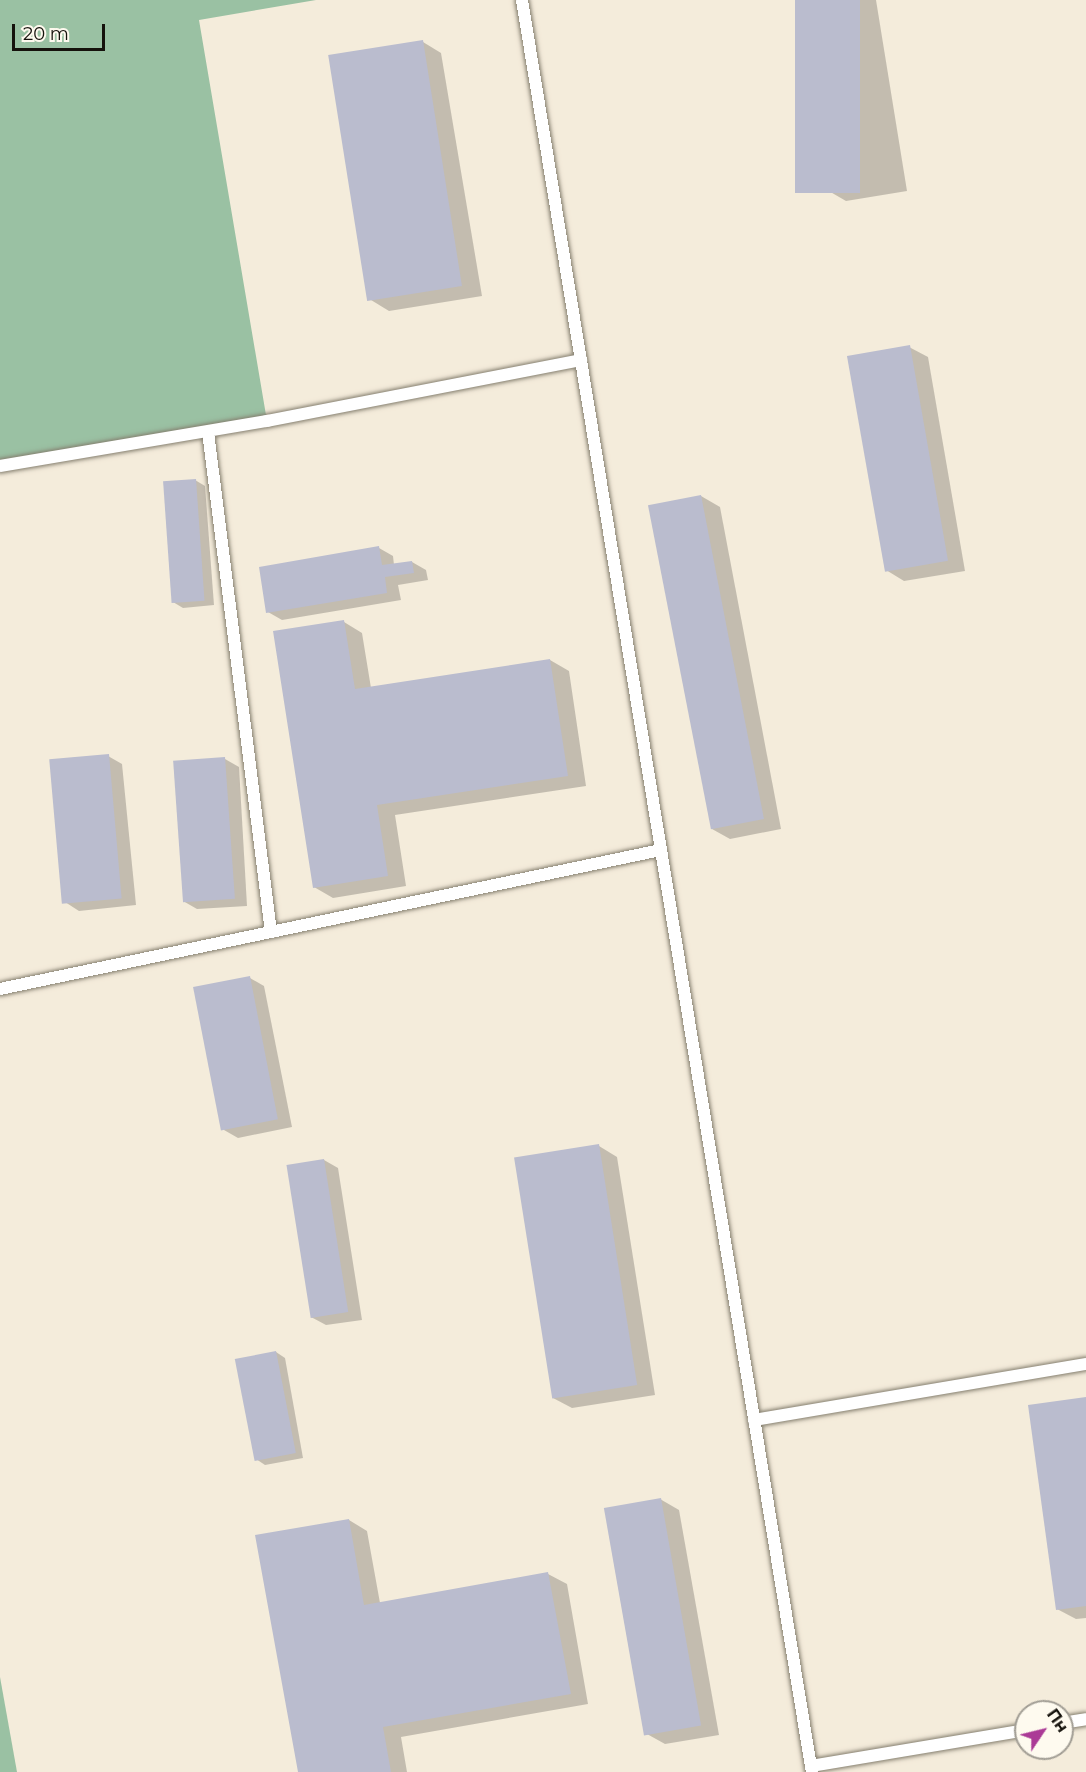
<!DOCTYPE html>
<html>
<head>
<meta charset="utf-8">
<style>
  body { margin:0 }
  #map { position:relative; width:1086px; height:1772px; overflow:hidden; background:#f4ecdb; font-family:Montserrat,sans-serif }
  div>[style] { position:absolute }
  .forest>* { inset:0; background:#9ac1a3 }
  .shadow>* { inset:0; background:#0003 }
  .building>* { inset:0; background:#babcce; transform-origin:0 0 }
  .roads { filter:drop-shadow(0 0 2px #857f6f) drop-shadow(0 0 2px #857f6f) }
  .lane>* { height:12px; margin:-6px; padding:0 6px; transform-origin:6px; border-radius:6px; background:#fff }
  span { translate:-50% -50%; white-space:nowrap; text-align:center; line-height:1.15; -webkit-text-stroke:4.5px #fefaef; paint-order:stroke }
  .north { position:absolute; left:1014px; top:1700px; width:60px; height:60px; box-sizing:border-box; background:#fefaef; border:2px solid #a19d94; border-radius:50%; rotate:55deg; font-size:16px; font-weight:700; line-height:24px; text-align:center; color:#15120c }
  .north::after { content:''; display:block; margin:auto; width:21px; height:27px; background:#ab3a96; clip-path:polygon(50% 0,100% 100%,50% 72%,0 100%) }
  .scale { position:absolute; left:12px; top:24px; width:93px; height:27px; box-sizing:border-box; border:3px solid #15120c; border-top:0; padding-left:8px; font-size:18px; line-height:21px; white-space:nowrap; color:#15120c; -webkit-text-stroke:4px #fefaef; paint-order:stroke }
</style>
</head>
<body>
<div id="map">
  <div class="forest">
    <div style="clip-path:polygon(0 0,316px 0,199px 20px,267px 421px,0 466px)"></div>
    <div style="clip-path:polygon(0 1677px,17px 1772px,0 1772px)"></div>
  </div>
  <div class="shadow">
    <div style="clip-path:polygon(796px 0,876px 0,907px 191px,846px 201px,827px 190px)"></div>
    <div style="clip-path:polygon(423px 42px,441px 53px,482px 296px,389px 311px,371px 300px)"></div>
    <div style="clip-path:polygon(909px 347px,928px 357px,965px 571px,904px 581px,886px 570px)"></div>
    <div style="clip-path:polygon(195px 480px,205px 486px,214px 605px,183px 608px,173px 602px)"></div>
    <div style="clip-path:polygon(701px 496px,720px 507px,781px 829px,730px 839px,712px 829px)"></div>
    <div style="clip-path:polygon(379px 548px,393px 556px,394px 565px,412px 562px,426px 570px,428px 580px,398px 585px,401px 600px,282px 620px,268px 612px)"></div>
    <div style="clip-path:polygon(344px 622px,362px 633px,371px 688px,550px 660px,569px 671px,586px 786px,395px 815px,406px 886px,333px 898px,314px 887px)"></div>
    <div style="clip-path:polygon(108px 756px,122px 764px,136px 905px,79px 911px,65px 902px)"></div>
    <div style="clip-path:polygon(225px 759px,239px 767px,247px 906px,197px 909px,183px 901px)"></div>
    <div style="clip-path:polygon(250px 978px,264px 986px,292px 1127px,238px 1138px,224px 1130px)"></div>
    <div style="clip-path:polygon(599px 1146px,617px 1157px,655px 1395px,572px 1408px,553px 1398px)"></div>
    <div style="clip-path:polygon(324px 1160px,338px 1168px,362px 1320px,326px 1325px,311px 1317px)"></div>
    <div style="clip-path:polygon(276px 1352px,285px 1358px,303px 1458px,265px 1465px,256px 1459px)"></div>
    <div style="clip-path:polygon(1086px 1399px,1086px 1618px,1076px 1619px,1057px 1609px)"></div>
    <div style="clip-path:polygon(660px 1499px,679px 1510px,719px 1735px,665px 1744px,647px 1734px)"></div>
    <div style="clip-path:polygon(349px 1520px,367px 1531px,380px 1603px,548px 1574px,567px 1584px,588px 1704px,401px 1737px,407px 1772px,299px 1772px)"></div>
  </div>
  <div class="building">
    <div style="left:795px;top:0;width:65px;height:193px"></div>
    <div style="left:423px;top:40px;width:249px;height:96px;rotate:81deg"></div>
    <div style="left:910px;top:345px;width:219px;height:64px;rotate:80deg"></div>
    <div style="left:196px;top:479px;width:122px;height:33px;rotate:86deg"></div>
    <div style="left:701px;top:495px;width:330px;height:54px;rotate:79deg"></div>
    <div style="clip-path:polygon(379px 546px,382px 565px,412px 561px,414px 573px,385px 577px,387px 593px,266px 613px,259px 567px)"></div>
    <div style="clip-path:polygon(344px 620px,355px 689px,550px 659px,568px 776px,377px 805px,388px 876px,313px 888px,273px 631px)"></div>
    <div style="left:109px;top:754px;width:145px;height:60px;rotate:85deg"></div>
    <div style="left:225px;top:757px;width:142px;height:52px;rotate:86deg"></div>
    <div style="left:250px;top:976px;width:146px;height:58px;rotate:79deg"></div>
    <div style="left:599px;top:1144px;width:244px;height:86px;rotate:81deg"></div>
    <div style="left:324px;top:1159px;width:155px;height:38px;rotate:81deg"></div>
    <div style="left:276px;top:1351px;width:104px;height:42px;rotate:79deg"></div>
    <div style="clip-path:polygon(1086px 1397px,1086px 1606px,1056px 1610px,1028px 1405px)"></div>
    <div style="left:661px;top:1498px;width:231px;height:58px;rotate:80deg"></div>
    <div style="clip-path:polygon(349px 1519px,364px 1605px,548px 1572px,571px 1694px,383px 1727px,391px 1772px,298px 1772px,255px 1535px)"></div>
  </div>
  <div class="roads">
    <div class="lane">
      <div style="left:522px;top:0;width:1796px;rotate:80.71deg"></div>
      <div style="left:208px;top:432px;width:504px;rotate:82.82deg"></div>
      <div style="left:0;top:466px;width:271px;rotate:-9.6deg"></div>
      <div style="left:267px;top:421px;width:320px;rotate:-11deg"></div>
      <div style="left:0;top:989px;width:675px;rotate:-11.88deg"></div>
      <div style="left:754px;top:1420px;width:337px;rotate:-9.6deg"></div>
      <div style="left:1062px;top:1723px;width:24px;rotate:-9deg"></div>
      <div style="left:811px;top:1766px;width:218px;rotate:-9.5deg"></div>
    </div>
  </div>
  <div class="north">Пн</div>
  <div class="scale">20 m</div>
</div>
</body>
</html>
